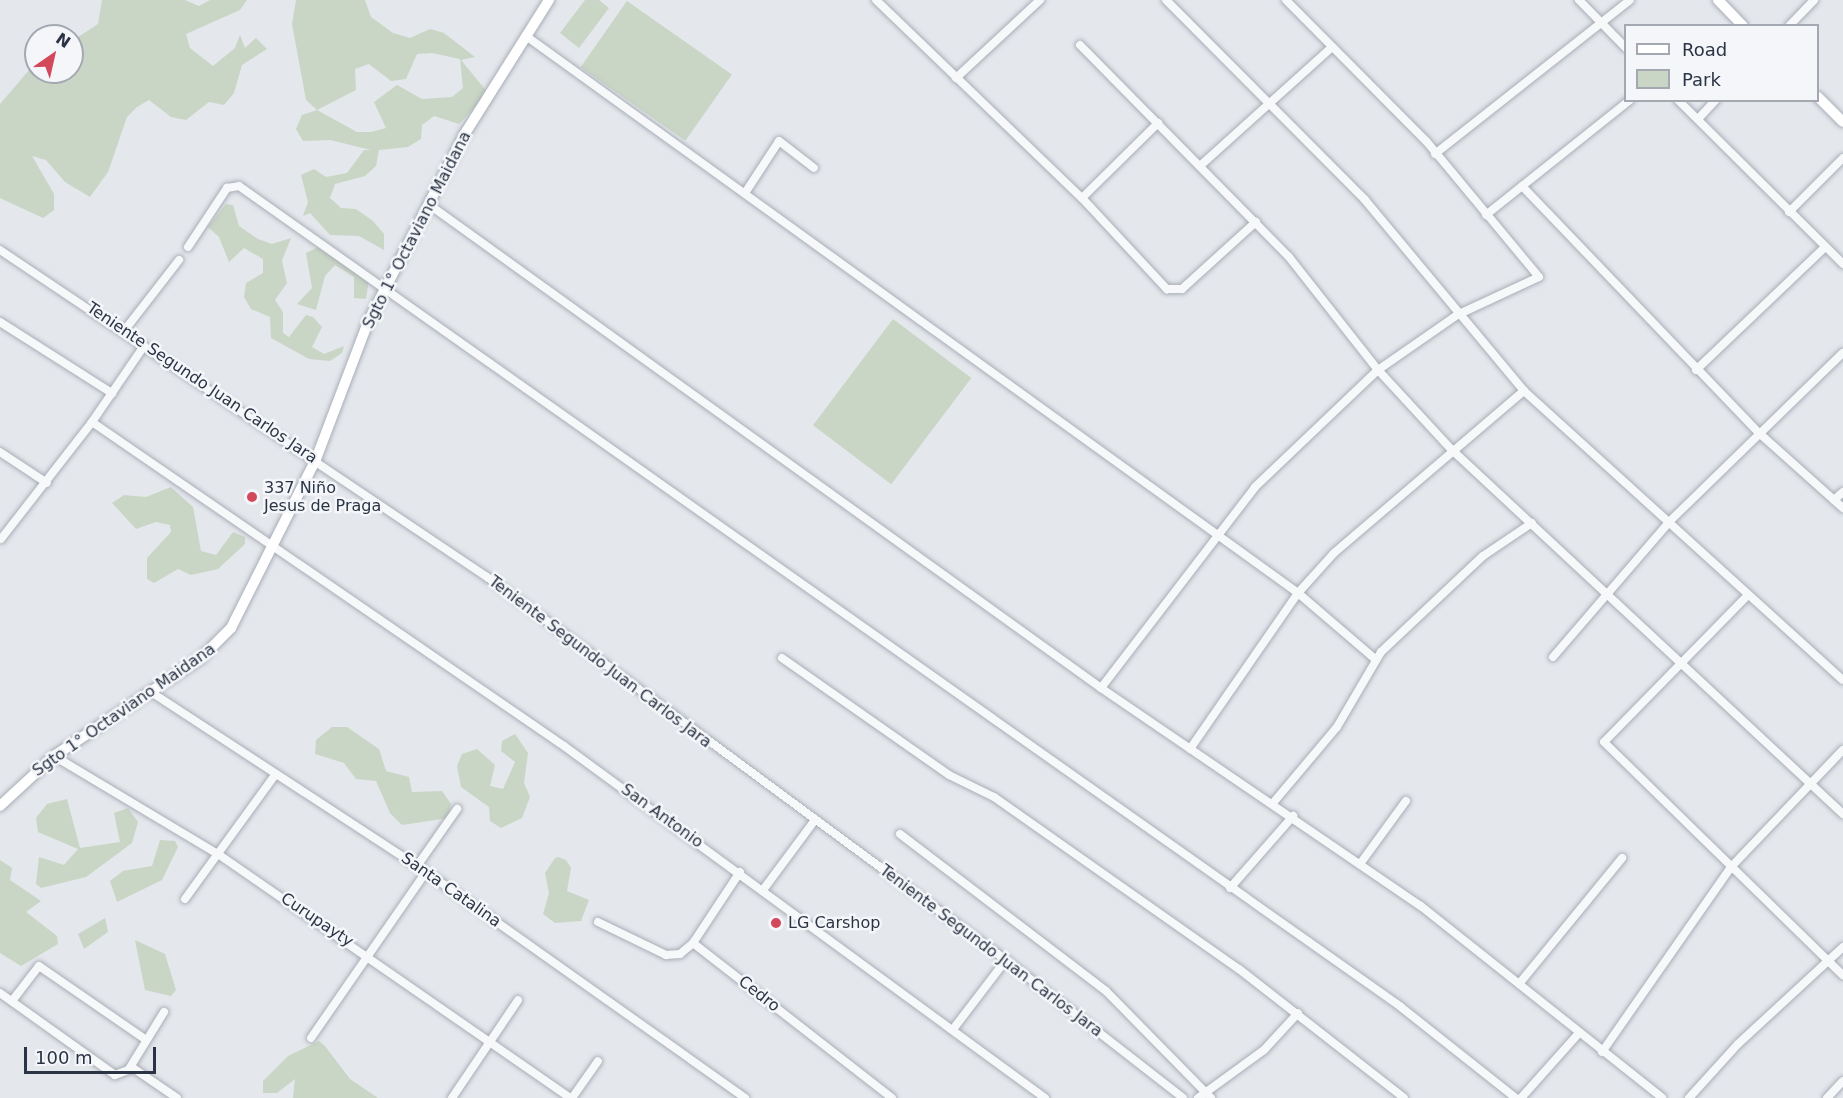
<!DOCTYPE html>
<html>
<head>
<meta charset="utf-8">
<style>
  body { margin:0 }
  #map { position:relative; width:1843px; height:1098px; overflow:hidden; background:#e4e7ec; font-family:"DejaVu Sans",sans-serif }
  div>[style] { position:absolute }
  .green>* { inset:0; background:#c9d6c5; transform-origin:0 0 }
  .roads { filter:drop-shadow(0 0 2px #a9aeb7) drop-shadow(0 0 2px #a9aeb7) }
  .minor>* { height:8px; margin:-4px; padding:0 4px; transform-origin:4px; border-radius:4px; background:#f7f8fa }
  .major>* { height:10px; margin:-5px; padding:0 5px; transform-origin:5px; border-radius:5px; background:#fff }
  .dots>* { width:16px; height:16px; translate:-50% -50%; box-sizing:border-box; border:3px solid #f4f6f9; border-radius:50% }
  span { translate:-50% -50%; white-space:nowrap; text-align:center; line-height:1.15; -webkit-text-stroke:5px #f4f6f9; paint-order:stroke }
  .street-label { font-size:16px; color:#2b3445 }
  .poi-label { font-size:16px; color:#2b3445 }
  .left { translate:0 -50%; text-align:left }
  .legend { position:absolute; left:1624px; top:24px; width:195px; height:78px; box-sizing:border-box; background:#f4f6f9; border:2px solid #a4a8b1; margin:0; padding:8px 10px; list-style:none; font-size:18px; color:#2b3445 }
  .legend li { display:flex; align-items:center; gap:12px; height:30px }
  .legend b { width:30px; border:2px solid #a4a8b1 }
  .north { position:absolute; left:24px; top:24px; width:60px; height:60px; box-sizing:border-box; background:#f4f6f9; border:2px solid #a4a8b1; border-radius:50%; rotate:34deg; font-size:16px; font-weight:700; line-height:24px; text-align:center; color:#2b3445 }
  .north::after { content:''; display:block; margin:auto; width:21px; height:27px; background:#d1495b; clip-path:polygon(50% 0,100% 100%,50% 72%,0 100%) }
  .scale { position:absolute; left:24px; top:1047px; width:132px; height:27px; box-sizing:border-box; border:3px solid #2b3445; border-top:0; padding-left:8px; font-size:18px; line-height:21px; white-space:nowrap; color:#2b3445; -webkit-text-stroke:4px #f4f6f9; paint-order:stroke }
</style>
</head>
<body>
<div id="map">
  <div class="green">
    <div style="clip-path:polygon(102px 0,185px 0,199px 6px,210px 0,247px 0,240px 10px,186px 34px,190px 48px,213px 66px,235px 48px,240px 35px,245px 48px,256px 38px,267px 49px,242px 65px,234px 93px,224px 105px,209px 102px,186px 120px,171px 117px,149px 100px,137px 107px,127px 117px,108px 172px,90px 197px,65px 182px,46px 160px,32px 156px,54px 194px,54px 210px,43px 218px,0 198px,0 104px,36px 62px,36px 72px,72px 72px,72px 41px,98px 24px)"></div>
    <div style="clip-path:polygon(evenodd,296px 0,365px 0,371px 17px,393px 33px,410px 38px,430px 29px,444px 33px,475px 57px,461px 60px,488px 93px,459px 124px,434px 116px,422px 125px,421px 139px,408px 147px,379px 150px,376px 166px,365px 176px,335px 184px,330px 198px,341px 208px,356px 209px,373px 221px,384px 234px,384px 250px,359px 236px,330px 235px,310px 213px,303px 216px,308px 202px,301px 175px,314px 169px,326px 177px,347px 173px,364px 150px,371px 150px,330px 140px,303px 141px,296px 129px,302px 115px,317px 110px,306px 100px,292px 24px,296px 0,432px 53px,460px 59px,463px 88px,452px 97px,422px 99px,397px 85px,374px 102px,386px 128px,371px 132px,357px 132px,317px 110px,356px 90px,355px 69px,369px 64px,391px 81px,406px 79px,417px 54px,432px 53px)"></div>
    <div style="clip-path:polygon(585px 0,599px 0,609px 8px,579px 48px,560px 33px)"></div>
    <div style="left:627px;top:1px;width:128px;height:81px;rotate:35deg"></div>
    <div style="clip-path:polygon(226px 204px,233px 205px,239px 226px,258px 239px,272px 244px,291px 238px,282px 261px,287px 283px,275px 300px,283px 312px,283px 333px,289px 337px,306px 315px,313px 317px,322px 327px,312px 347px,324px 354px,344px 346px,342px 353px,330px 361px,309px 359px,271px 338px,270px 317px,251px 309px,244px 297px,246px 283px,263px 273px,263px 259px,244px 248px,229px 262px,219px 237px,208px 227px)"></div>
    <div style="clip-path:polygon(318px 247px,369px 279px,366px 299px,354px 298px,354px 277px,335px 265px,325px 276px,316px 310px,297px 304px,312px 288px,306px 253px)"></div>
    <div style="left:893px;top:319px;width:98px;height:133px;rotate:37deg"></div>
    <div style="clip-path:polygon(171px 487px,193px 507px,201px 551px,216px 555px,233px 532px,245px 537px,245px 544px,218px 569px,191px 575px,178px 569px,154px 583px,147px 579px,147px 558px,171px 532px,170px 525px,156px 522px,136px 529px,112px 503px,124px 495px,146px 497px)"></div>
    <div style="clip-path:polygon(332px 727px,347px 727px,379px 749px,386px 771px,409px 777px,412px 792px,442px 791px,451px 804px,448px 818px,402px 825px,390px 813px,376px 781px,356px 779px,344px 763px,315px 754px,316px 740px)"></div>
    <div style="clip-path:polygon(515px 734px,528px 753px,524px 783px,530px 797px,522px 818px,501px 828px,490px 821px,489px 807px,461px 787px,457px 766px,462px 754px,477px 749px,495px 765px,490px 786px,503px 789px,515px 762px,501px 751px,502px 741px)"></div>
    <div style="clip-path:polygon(67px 799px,80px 848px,120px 842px,114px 813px,128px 808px,138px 822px,132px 843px,86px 877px,41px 888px,36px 884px,39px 857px,64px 865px,78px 849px,38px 832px,36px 818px,47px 804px)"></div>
    <div style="clip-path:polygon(160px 840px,175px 841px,178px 847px,162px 880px,117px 902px,110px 881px,123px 871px,152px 866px)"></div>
    <div style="clip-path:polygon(555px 858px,558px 857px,566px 860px,571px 868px,567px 891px,589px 900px,581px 921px,555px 923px,543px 914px,549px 893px,545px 873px)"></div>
    <div style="clip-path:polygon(0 860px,12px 868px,10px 880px,41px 901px,26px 912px,57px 936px,58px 944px,21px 966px,0 953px)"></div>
    <div style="clip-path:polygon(105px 918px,108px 932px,84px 949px,78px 934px)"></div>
    <div style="clip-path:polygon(135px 940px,165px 954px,176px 990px,171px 996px,145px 990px)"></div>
    <div style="clip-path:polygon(319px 1041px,325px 1046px,350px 1079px,378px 1098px,293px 1098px,295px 1079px,277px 1093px,263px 1093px,263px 1081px,288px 1056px)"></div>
  </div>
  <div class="roads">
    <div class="minor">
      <div style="left:876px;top:0;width:286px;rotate:43.9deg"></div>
      <div style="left:1082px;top:198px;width:125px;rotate:47deg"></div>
      <div style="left:1167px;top:289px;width:15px"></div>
      <div style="left:1182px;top:289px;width:100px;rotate:-42.2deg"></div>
      <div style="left:1166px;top:0;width:282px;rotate:45.1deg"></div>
      <div style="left:1365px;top:200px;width:249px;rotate:50.2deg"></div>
      <div style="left:1524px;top:391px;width:430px;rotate:42.2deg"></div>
      <div style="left:1579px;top:0;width:67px;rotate:45.6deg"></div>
      <div style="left:1789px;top:26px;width:36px;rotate:-46deg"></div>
      <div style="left:526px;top:36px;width:952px;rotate:35.81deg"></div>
      <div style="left:1298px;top:593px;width:101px;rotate:40.6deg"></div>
      <div style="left:1080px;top:45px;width:298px;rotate:45.4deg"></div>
      <div style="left:1289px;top:257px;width:144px;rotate:51.8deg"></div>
      <div style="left:1378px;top:370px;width:108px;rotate:47.3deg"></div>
      <div style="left:1451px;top:449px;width:536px;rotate:42.96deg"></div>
      <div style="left:956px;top:78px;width:115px;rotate:-42.9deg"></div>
      <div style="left:1678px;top:100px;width:233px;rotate:44.8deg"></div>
      <div style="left:1698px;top:119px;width:26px;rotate:-47deg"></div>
      <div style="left:1435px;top:154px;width:248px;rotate:-38.3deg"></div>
      <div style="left:1201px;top:165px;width:176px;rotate:-42deg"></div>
      <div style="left:1522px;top:186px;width:342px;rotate:46.2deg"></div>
      <div style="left:1759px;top:433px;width:113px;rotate:41.8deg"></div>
      <div style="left:745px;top:193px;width:62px;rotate:-56.8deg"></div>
      <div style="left:779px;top:141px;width:44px;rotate:37.6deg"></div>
      <div style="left:1082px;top:198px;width:107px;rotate:-44.6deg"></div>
      <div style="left:431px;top:206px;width:825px;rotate:35.73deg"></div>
      <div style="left:1101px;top:688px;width:387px;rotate:34.3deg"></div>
      <div style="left:1421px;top:906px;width:308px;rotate:38.5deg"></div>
      <div style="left:1789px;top:212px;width:76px;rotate:-45deg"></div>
      <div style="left:1486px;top:215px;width:184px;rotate:-38.6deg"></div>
      <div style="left:188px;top:247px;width:71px;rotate:-56.5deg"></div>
      <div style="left:227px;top:188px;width:12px;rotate:-9deg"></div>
      <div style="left:239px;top:186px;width:1423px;rotate:35.24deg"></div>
      <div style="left:1401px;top:1007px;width:147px;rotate:38.4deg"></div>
      <div style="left:0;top:250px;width:587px;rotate:33.88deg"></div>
      <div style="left:487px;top:577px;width:645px;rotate:36.43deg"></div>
      <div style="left:1006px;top:960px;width:224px;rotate:37.9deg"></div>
      <div style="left:0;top:322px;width:133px;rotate:32.4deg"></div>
      <div style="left:124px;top:331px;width:90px;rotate:-52.2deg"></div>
      <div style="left:1696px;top:370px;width:178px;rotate:-43.6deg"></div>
      <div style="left:92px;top:422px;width:573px;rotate:34.47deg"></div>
      <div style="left:564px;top:746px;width:596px;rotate:36.2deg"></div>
      <div style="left:0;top:452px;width:56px;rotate:33.4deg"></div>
      <div style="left:1834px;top:500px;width:12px;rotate:-42deg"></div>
      <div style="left:1px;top:539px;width:148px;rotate:-52.1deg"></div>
      <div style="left:92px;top:422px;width:92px;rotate:-55.6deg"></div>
      <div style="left:1747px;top:596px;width:204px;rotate:134.4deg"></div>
      <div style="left:1604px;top:742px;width:334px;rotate:44.3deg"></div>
      <div style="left:1553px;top:657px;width:179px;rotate:-49.3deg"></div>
      <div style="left:1670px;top:521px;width:241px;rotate:-44.2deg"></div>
      <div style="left:782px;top:658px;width:204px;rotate:35deg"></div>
      <div style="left:949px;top:775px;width:50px;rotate:26.1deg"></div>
      <div style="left:994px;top:797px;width:299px;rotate:35.1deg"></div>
      <div style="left:1239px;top:969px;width:209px;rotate:38deg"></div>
      <div style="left:1101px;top:688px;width:253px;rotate:-52.5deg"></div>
      <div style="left:1255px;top:487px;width:170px;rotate:-43.6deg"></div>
      <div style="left:1378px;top:370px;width:96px;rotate:-34.8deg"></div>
      <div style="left:1457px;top:315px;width:90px;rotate:-24.9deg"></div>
      <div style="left:1539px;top:277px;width:177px;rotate:-129.7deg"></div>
      <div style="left:1426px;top:141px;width:199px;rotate:-134.8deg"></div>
      <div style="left:151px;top:692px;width:329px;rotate:33.2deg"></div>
      <div style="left:426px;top:872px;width:391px;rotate:35.3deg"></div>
      <div style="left:1190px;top:749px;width:190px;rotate:-55.3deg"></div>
      <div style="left:1298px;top:593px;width:54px;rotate:-48deg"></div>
      <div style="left:1334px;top:553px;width:250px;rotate:-40.5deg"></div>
      <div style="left:54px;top:756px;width:191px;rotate:30.9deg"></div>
      <div style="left:218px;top:854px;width:429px;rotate:34.7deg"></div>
      <div style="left:1273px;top:803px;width:99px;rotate:-49.9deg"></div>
      <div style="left:1337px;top:727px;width:87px;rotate:-59.6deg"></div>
      <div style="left:1381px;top:652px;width:140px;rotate:-43.3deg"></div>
      <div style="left:1483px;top:556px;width:59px;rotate:-34deg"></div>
      <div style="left:900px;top:834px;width:259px;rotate:37.3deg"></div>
      <div style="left:1106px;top:991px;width:150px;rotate:45.5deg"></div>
      <div style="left:1360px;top:864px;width:78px;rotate:-53.9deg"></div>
      <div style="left:417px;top:866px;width:70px;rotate:-54.9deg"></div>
      <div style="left:740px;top:872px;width:85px;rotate:123.5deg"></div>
      <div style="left:693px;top:943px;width:252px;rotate:37.9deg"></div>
      <div style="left:1230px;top:888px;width:96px;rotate:-48.8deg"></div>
      <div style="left:763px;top:890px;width:87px;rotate:-53.4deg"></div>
      <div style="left:185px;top:899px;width:153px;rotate:-54deg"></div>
      <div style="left:598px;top:922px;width:76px;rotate:25.9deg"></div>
      <div style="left:666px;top:955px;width:14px;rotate:-4deg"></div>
      <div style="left:680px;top:954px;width:17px;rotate:-40deg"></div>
      <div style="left:1519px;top:984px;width:163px;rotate:-50.7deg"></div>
      <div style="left:0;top:993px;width:141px;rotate:35.5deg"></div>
      <div style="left:115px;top:1075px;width:19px;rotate:-21deg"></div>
      <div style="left:133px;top:1068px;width:53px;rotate:34.3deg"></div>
      <div style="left:12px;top:1001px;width:44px;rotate:-52.4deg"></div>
      <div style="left:39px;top:966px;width:129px;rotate:34.6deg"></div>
      <div style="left:954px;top:1028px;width:86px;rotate:-52.6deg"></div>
      <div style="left:311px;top:1038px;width:202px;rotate:-55.3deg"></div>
      <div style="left:1602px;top:1052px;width:226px;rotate:-55.1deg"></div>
      <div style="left:1731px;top:867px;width:162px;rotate:-46.3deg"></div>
      <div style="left:129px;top:1069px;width:67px;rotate:-58.4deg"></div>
      <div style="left:452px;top:1098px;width:118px;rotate:-56deg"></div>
      <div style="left:572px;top:1098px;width:45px;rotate:-54.9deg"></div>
      <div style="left:1198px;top:1098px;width:82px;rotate:-36deg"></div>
      <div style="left:1264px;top:1050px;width:50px;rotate:-47.4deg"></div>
      <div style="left:1521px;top:1098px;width:86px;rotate:-48.3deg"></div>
      <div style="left:1689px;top:1098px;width:73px;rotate:-47.8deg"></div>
      <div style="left:1738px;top:1044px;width:143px;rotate:-42.7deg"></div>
      <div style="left:1827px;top:1098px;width:23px;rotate:-47deg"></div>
    </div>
    <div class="major">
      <div style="left:1718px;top:0;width:36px;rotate:46deg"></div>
      <div style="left:1818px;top:97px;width:35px;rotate:45deg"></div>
      <div style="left:0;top:806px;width:74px;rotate:-42.8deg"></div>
      <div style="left:54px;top:756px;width:175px;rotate:-33.6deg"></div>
      <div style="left:200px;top:659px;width:44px;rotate:-45deg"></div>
      <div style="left:231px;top:628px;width:189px;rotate:-63.3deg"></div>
      <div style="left:316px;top:459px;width:147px;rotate:-69.2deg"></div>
      <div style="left:368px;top:322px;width:210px;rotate:-62.8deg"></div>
      <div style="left:464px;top:135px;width:160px;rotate:-57.8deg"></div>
    </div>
  </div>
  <div class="dots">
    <div style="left:252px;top:497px;background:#d1495b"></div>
    <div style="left:776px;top:923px;background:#d1495b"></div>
  </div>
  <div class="street-label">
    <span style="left:417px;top:230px;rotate:-63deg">Sgto 1° Octaviano Maidana</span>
    <span style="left:202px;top:383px;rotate:34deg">Teniente Segundo Juan Carlos Jara</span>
    <span style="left:600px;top:662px;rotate:37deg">Teniente Segundo Juan Carlos Jara</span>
    <span style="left:124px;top:710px;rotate:-35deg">Sgto 1° Octaviano Maidana</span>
    <span style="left:662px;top:816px;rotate:36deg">San Antonio</span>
    <span style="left:451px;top:890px;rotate:35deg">Santa Catalina</span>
    <span style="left:317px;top:920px;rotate:34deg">Curupayty</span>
    <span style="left:991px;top:951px;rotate:37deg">Teniente Segundo Juan Carlos Jara</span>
    <span style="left:759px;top:994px;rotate:38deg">Cedro</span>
  </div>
  <div class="poi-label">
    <span class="left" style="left:264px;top:497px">337 Niño<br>Jesus de Praga</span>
    <span class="left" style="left:788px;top:923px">LG Carshop</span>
  </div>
  <ul class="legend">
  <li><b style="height:8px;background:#fff"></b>Road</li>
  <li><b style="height:16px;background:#c9d6c5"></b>Park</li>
  </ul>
  <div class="north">N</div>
  <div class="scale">100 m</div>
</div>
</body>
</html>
